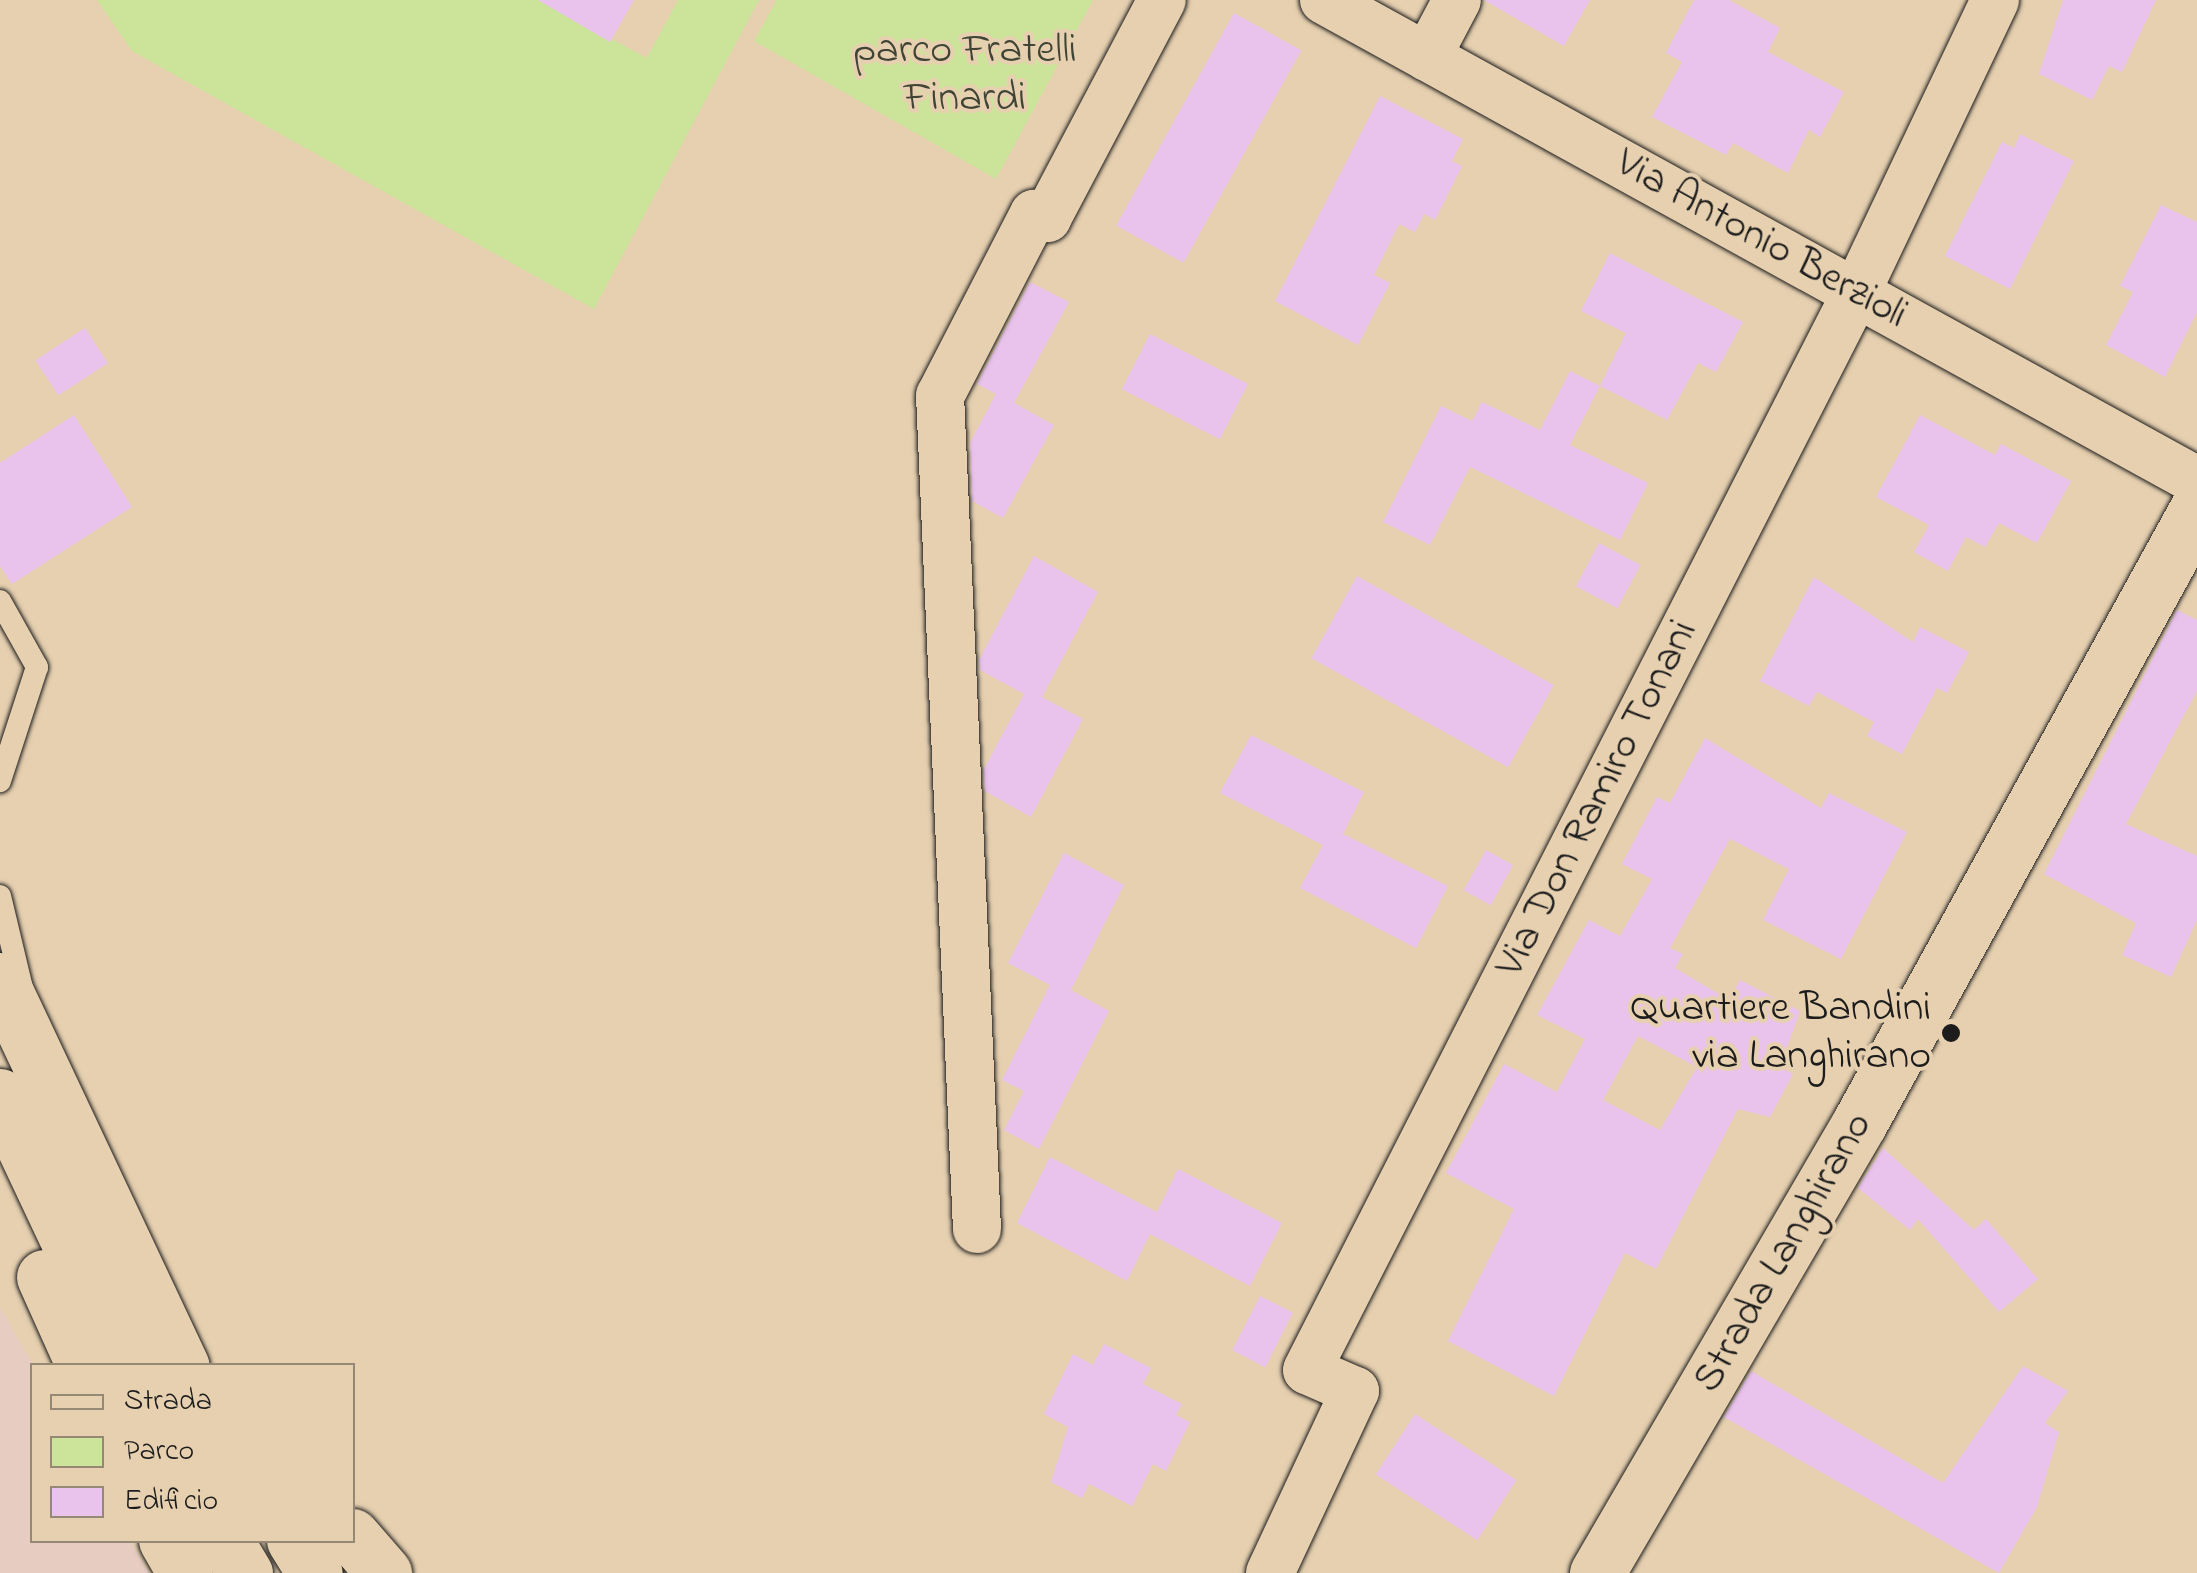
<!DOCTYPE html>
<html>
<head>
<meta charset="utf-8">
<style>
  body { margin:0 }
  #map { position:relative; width:2197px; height:1573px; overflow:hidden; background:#e6d0b0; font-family:"Indie Flower",sans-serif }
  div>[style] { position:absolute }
  .built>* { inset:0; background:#e7ccc2 }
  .green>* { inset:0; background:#cbe49a }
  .building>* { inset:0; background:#e9c3ec; transform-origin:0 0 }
  .roads { filter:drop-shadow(0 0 2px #1c1c1c) drop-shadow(0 0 2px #1c1c1c) }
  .service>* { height:22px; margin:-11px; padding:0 11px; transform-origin:11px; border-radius:11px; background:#e6d0b0 }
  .minor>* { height:48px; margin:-24px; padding:0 24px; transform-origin:24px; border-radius:24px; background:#e6d0b0 }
  .secondary>* { height:55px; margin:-27.5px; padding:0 27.5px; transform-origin:27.5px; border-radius:27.5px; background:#e6d0b0 }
  .trunk>* { height:55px; margin:-27.5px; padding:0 27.5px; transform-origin:27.5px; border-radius:27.5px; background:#e6d0b0 }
  .dots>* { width:28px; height:28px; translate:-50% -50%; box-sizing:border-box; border:5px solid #e6d0b0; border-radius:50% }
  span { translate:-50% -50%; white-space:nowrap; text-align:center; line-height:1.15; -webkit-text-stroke:8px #e6d0b0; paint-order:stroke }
  .park-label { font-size:42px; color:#3f4435 }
  .street-label { font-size:42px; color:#1c1c1c }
  .poi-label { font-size:42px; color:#1c1c1c }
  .right { translate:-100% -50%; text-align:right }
  .legend { position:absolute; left:30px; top:1363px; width:325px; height:180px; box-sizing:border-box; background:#e6d0b0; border:2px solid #958875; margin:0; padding:12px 18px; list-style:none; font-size:30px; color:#1c1c1c }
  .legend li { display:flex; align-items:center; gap:20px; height:50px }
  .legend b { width:50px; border:2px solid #958875 }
</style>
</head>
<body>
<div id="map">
  <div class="built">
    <div style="clip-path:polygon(0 1307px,33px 1365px,32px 1540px,131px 1541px,149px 1573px,0 1573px)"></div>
  </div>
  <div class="green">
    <div style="clip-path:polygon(97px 0,538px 0,647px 58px,678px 0,759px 0,594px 309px,132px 51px)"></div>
    <div style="clip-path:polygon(777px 0,1093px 0,996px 179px,754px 41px)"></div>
  </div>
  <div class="building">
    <div style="clip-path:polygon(538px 0,634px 0,610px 42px)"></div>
    <div style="clip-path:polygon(1484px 0,1590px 0,1564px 46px)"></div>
    <div style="clip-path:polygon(1694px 0,1729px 0,1780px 28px,1768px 52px,1844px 92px,1820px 137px,1809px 130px,1788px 173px,1733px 143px,1726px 155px,1652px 117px,1682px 62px,1666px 53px)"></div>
    <div style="clip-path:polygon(2063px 0,2156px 0,2122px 72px,2109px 66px,2092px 100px,2039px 74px)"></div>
    <div style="left:1234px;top:13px;width:77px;height:243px;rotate:29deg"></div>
    <div style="clip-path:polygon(1380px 96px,1463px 139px,1452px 161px,1462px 166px,1435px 220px,1424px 214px,1415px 232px,1399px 224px,1374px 275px,1390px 283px,1358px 345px,1275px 301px)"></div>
    <div style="clip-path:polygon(2020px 134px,2074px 161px,2010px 289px,1945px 256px,2002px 142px,2014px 148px)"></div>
    <div style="clip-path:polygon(2161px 205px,2197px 222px,2197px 312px,2165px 377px,2106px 345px,2133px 292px,2120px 286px)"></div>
    <div style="clip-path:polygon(1610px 253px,1743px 322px,1716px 372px,1698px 363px,1667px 420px,1600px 386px,1626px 333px,1581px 311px)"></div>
    <div style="clip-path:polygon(1030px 282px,1069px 302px,1014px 403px,1054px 425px,1003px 518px,972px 501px,970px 443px,996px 394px,977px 384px)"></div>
    <div style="left:85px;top:328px;width:42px;height:59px;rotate:57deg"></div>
    <div style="left:1150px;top:334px;width:110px;height:62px;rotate:27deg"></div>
    <div style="clip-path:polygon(1570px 371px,1600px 386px,1570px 445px,1648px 483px,1620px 540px,1470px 467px,1430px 545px,1383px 522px,1441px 406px,1472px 421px,1482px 402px,1540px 430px)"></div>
    <div style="clip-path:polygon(74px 415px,132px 507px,12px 584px,0 566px,0 463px)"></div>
    <div style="clip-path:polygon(1920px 415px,1995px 455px,2001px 444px,2071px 481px,2037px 543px,1999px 523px,1985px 547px,1966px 537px,1948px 571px,1914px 552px,1929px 525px,1876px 497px)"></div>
    <div style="left:1599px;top:543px;width:47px;height:49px;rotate:28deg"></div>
    <div style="clip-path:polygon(1034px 556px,1098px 592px,1042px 697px,1083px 719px,1031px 817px,985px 791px,984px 769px,1024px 694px,980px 670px,979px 660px)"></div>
    <div style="left:1357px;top:576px;width:225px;height:94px;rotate:29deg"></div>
    <div style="clip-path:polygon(1814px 577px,1913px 642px,1920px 627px,1969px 652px,1947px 693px,1937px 688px,1902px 754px,1867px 736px,1874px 722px,1817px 692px,1809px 706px,1760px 681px)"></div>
    <div style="clip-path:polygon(2177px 610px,2197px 620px,2197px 691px,2126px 824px,2197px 856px,2197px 920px,2171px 977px,2122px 955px,2136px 923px,2044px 874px)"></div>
    <div style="clip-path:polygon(1251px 735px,1364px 792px,1343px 834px,1448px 886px,1416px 948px,1300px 888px,1323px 845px,1220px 793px)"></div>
    <div style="clip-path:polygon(evenodd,1705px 738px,1821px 808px,1829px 793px,1907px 832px,1841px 959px,1763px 920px,1789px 869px,1730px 839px,1670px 948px,1683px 954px,1675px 968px,1729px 1000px,1740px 980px,1800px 1011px,1780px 1067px,1793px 1074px,1770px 1117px,1738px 1109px,1656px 1269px,1625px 1253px,1554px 1396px,1448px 1341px,1514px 1209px,1446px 1173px,1504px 1064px,1557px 1092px,1585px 1039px,1537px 1015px,1589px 920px,1620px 936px,1652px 879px,1622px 864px,1657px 797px,1670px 803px,1705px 738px,1638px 1036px,1697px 1067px,1660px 1130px,1603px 1100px,1638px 1036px)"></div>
    <div style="left:1486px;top:850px;width:31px;height:46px;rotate:29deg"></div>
    <div style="clip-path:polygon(1064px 853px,1124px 885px,1071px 990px,1109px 1011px,1039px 1149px,1004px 1130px,1024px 1091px,1002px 1080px,1050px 985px,1008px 963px)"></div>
    <div style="clip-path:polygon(1883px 1148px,1974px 1230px,1986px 1219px,2038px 1279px,1999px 1312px,1918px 1219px,1910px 1230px,1858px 1188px)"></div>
    <div style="clip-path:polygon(1050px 1157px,1157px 1212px,1178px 1169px,1282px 1223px,1250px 1286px,1150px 1234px,1127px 1281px,1017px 1223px)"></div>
    <div style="left:1260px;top:1296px;width:37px;height:61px;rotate:27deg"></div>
    <div style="clip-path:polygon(1104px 1344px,1151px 1368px,1143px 1384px,1182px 1404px,1176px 1415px,1190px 1422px,1166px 1471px,1153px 1464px,1132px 1506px,1089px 1484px,1082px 1498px,1051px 1482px,1068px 1427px,1044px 1414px,1073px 1354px,1093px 1365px)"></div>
    <div style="clip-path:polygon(2023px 1366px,2068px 1391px,2045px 1423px,2059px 1432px,2037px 1507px,1999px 1573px,1724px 1417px,1751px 1371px,1943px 1483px)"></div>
    <div style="left:1415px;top:1414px;width:121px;height:72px;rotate:33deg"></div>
  </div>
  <div class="roads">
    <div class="service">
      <div style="left:0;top:601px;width:76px;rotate:60.7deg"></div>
      <div style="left:37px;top:667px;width:120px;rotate:108deg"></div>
      <div style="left:0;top:896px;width:95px;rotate:76.6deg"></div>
    </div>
    <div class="minor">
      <div style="left:1324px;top:0;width:997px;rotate:28.85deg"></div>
      <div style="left:1427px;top:57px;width:64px;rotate:-62.2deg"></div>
      <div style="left:977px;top:1229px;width:834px;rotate:-92.54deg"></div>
      <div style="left:940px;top:396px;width:205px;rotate:-62.7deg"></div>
      <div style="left:1034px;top:214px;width:14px;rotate:17deg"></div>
      <div style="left:1047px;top:218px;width:246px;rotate:-62.2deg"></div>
      <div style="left:1270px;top:1573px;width:201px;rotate:-65deg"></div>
      <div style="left:1355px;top:1391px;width:52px;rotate:-156.4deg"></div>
      <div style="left:1307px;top:1370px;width:1209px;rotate:-62.99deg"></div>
      <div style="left:1856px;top:293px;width:324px;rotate:-64.6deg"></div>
    </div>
    <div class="secondary">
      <div style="left:1597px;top:1573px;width:522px;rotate:-59.75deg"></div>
      <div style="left:1860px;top:1122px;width:700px;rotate:-61.2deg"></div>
    </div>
    <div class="trunk">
      <div style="left:0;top:980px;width:427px;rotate:64.8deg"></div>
      <div style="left:0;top:1096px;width:298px;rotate:64.8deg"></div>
      <div style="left:44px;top:1277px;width:98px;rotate:65.8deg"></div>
      <div style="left:352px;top:1536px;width:49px;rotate:49.1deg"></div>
      <div style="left:166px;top:1540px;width:38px;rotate:60deg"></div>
      <div style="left:225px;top:1540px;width:39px;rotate:59deg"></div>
      <div style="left:294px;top:1540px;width:39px;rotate:58deg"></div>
    </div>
  </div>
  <div class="dots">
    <div style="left:1951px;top:1033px;background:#1c1c1c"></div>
  </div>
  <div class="park-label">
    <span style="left:965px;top:75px">parco Fratelli<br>Finardi</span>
  </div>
  <div class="street-label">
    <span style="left:1761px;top:240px;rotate:29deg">Via Antonio Berzioli</span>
    <span style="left:1598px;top:799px;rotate:-63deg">Via Don Ramiro Tonani</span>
    <span style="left:1784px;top:1253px;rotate:-60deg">Strada Langhirano</span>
  </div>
  <div class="poi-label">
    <span class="right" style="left:1931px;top:1033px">Quartiere Bandini<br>via Langhirano</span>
  </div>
  <ul class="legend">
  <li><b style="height:12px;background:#e6d0b0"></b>Strada</li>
  <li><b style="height:28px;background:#cbe49a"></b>Parco</li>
  <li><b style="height:28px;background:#e9c3ec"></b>Edificio</li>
  </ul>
</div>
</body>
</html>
